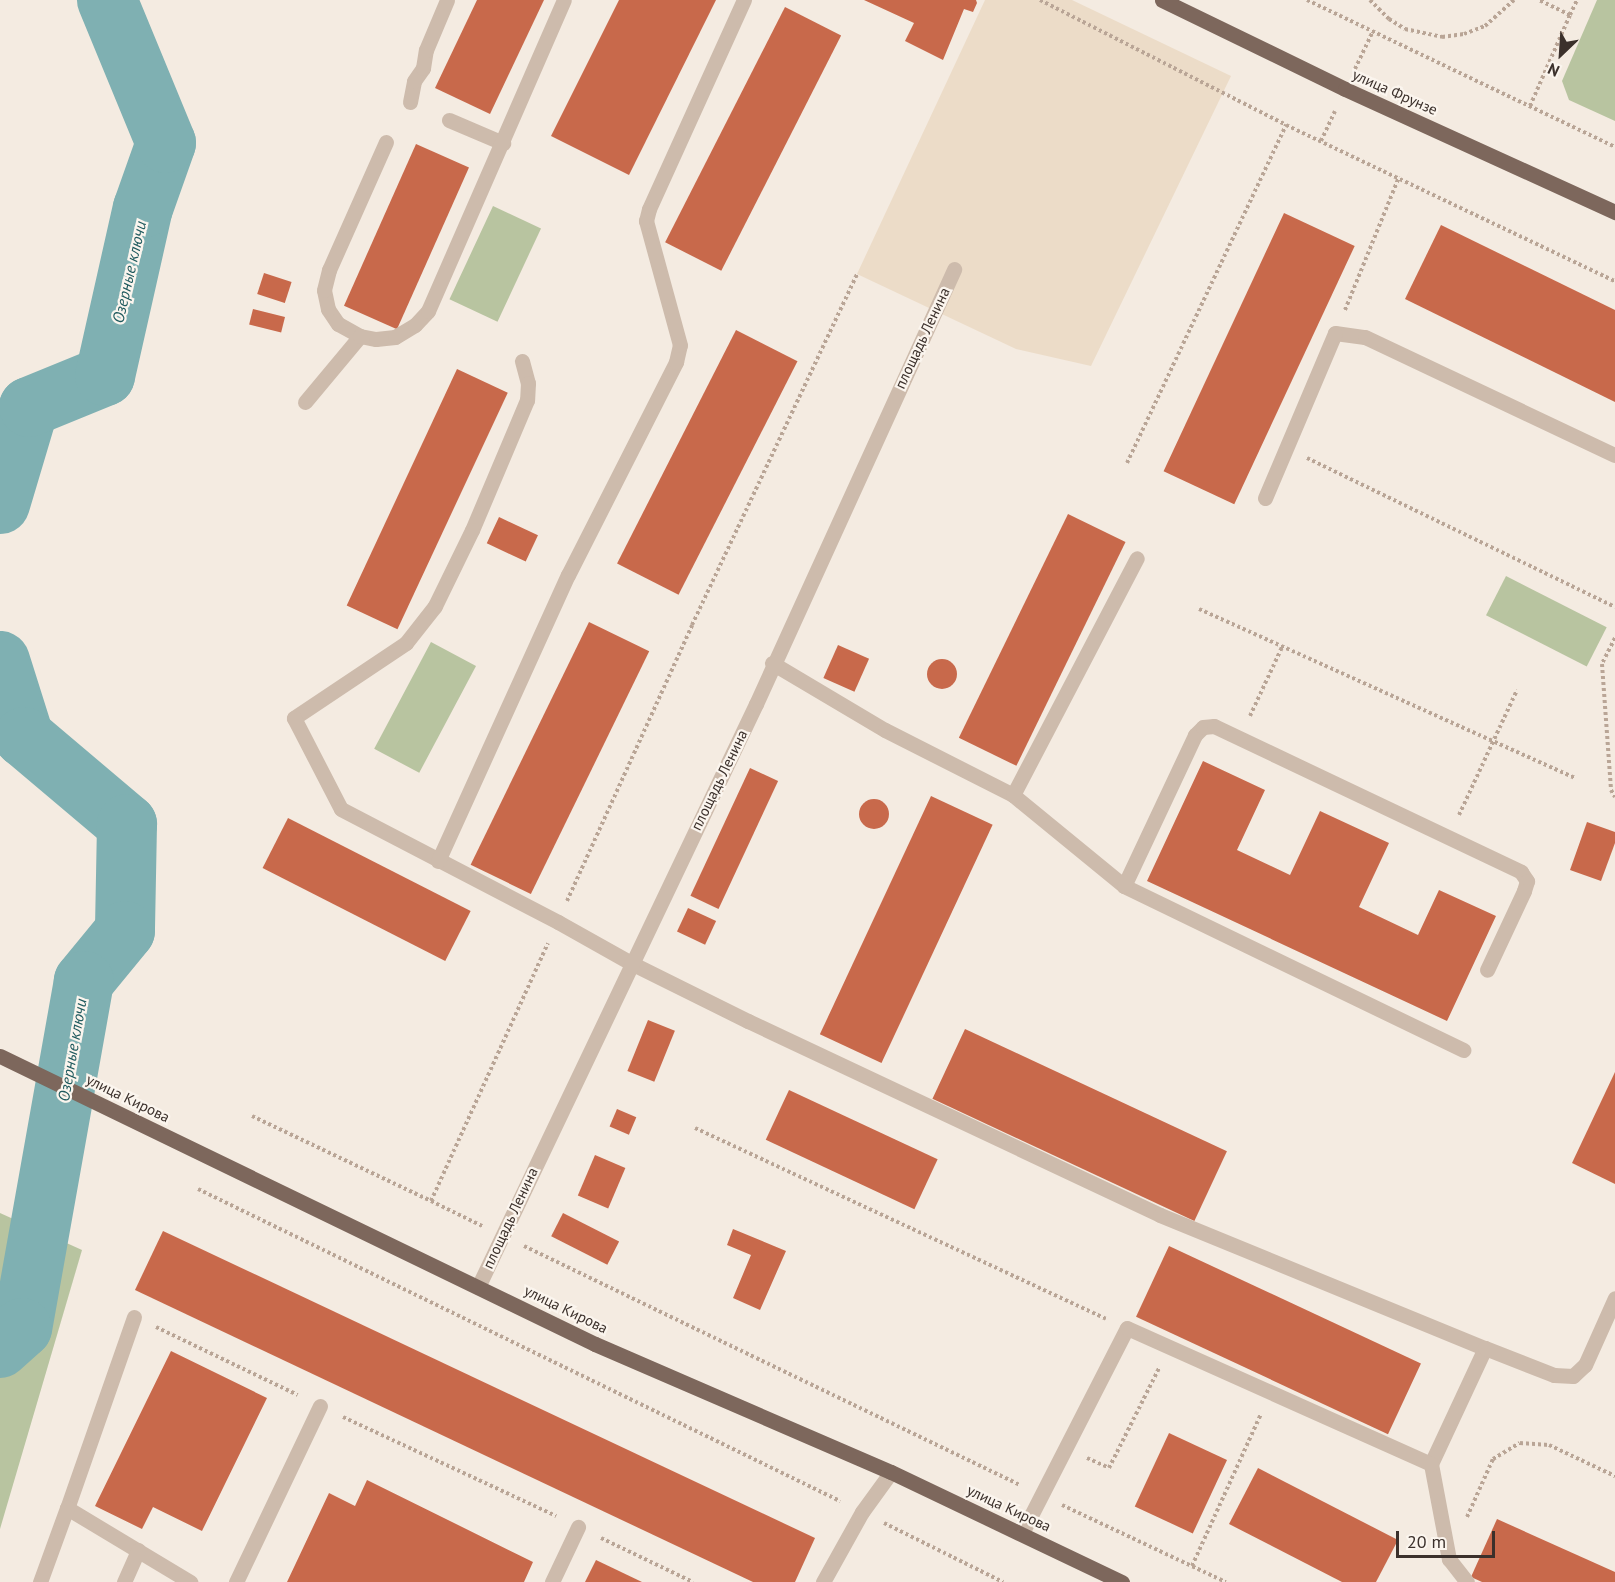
<!DOCTYPE html>
<html>
<head>
<meta charset="utf-8">
<style>
  body { margin:0 }
  #map { position:relative; width:1615px; height:1582px; overflow:hidden; background:#f4ebe1; font-family:"PT Sans",sans-serif }
  div>[style] { position:absolute }
  .green>* { inset:0; background:#b8c4a0; transform-origin:0 0 }
  .plaza>* { inset:0; background:#ecdcc8 }
  .river>* { height:60px; margin:-30px; padding:0 30px; transform-origin:30px; border-radius:30px; background:#7fb0b2 }
  .building>* { inset:0; background:#c8694b; transform-origin:0 0 }
  .round { border-radius:50% }
  .path>* { height:4px; margin-top:-2px; transform-origin:0; background:repeating-linear-gradient(90deg,#b9a596 0 3px,transparent 0 6px) }
  .lane>* { height:15px; margin:-7.5px; padding:0 7.5px; transform-origin:7.5px; border-radius:7.5px; background:#cdbbac }
  .street>* { height:15px; margin:-7.5px; padding:0 7.5px; transform-origin:7.5px; border-radius:7.5px; background:#cdbbac }
  .primary>* { height:15px; margin:-7.5px; padding:0 7.5px; transform-origin:7.5px; border-radius:7.5px; background:#7d675c }
  span { translate:-50% -50%; white-space:nowrap; text-align:center; line-height:1.15; -webkit-text-stroke:4.5px #fbf5ee; paint-order:stroke }
  .street-label { font-size:15px; color:#3b302b }
  .water-label { font-size:16px; color:#1f5a5e; font-style:italic }
  .north { position:absolute; left:1531px; top:24px; width:60px; height:60px; -webkit-text-stroke:4px #fbf5ee; paint-order:stroke; rotate:205deg; font-size:16px; font-weight:700; line-height:24px; text-align:center; color:#3b302b }
  .north::after { content:''; display:block; margin:auto; width:21px; height:27px; background:#3b302b; clip-path:polygon(50% 0,100% 100%,50% 72%,0 100%) }
  .scale { position:absolute; left:1396px; top:1531px; width:99px; height:27px; box-sizing:border-box; border:3px solid #3b302b; border-top:0; padding-left:8px; font-size:18px; line-height:21px; white-space:nowrap; color:#3b302b; -webkit-text-stroke:4px #fbf5ee; paint-order:stroke }
</style>
</head>
<body>
<div id="map">
  <div class="green">
    <div style="clip-path:polygon(1597px 0,1615px 0,1615px 121px,1569px 100px,1562px 81px)"></div>
    <div style="left:493px;top:206px;width:53px;height:103px;rotate:25deg"></div>
    <div style="left:1506px;top:576px;width:113px;height:44px;rotate:27deg"></div>
    <div style="left:431px;top:642px;width:51px;height:121px;rotate:28deg"></div>
    <div style="clip-path:polygon(0 1213px,82px 1250px,0 1529px)"></div>
  </div>
  <div class="plaza">
    <div style="clip-path:polygon(985px 0,1072px 0,1231px 76px,1091px 366px,1016px 349px,857px 274px)"></div>
  </div>
  <div class="river">
    <div style="left:0;top:504px;width:101px;rotate:-73.4deg"></div>
    <div style="left:29px;top:407px;width:82px;rotate:-22.2deg"></div>
    <div style="left:105px;top:376px;width:172px;rotate:-77.3deg"></div>
    <div style="left:143px;top:208px;width:69px;rotate:-70.5deg"></div>
    <div style="left:166px;top:143px;width:155px;rotate:-112.4deg"></div>
    <div style="left:0;top:661px;width:80px;rotate:72.5deg"></div>
    <div style="left:24px;top:737px;width:135px;rotate:40.2deg"></div>
    <div style="left:127px;top:824px;width:107px;rotate:91.1deg"></div>
    <div style="left:125px;top:931px;width:65px;rotate:129.4deg"></div>
    <div style="left:84px;top:981px;width:352px;rotate:100.1deg"></div>
    <div style="left:22px;top:1328px;width:30px;rotate:138deg"></div>
  </div>
  <div class="building">
    <div style="clip-path:polygon(477px 0,544px 0,490px 114px,435px 88px)"></div>
    <div style="clip-path:polygon(619px 0,716px 0,629px 175px,551px 136px)"></div>
    <div style="clip-path:polygon(864px 0,976px 0,977px 3px,973px 12px,964px 9px,943px 60px,905px 41px,914px 23px)"></div>
    <div style="left:785px;top:7px;width:63px;height:264px;rotate:27deg"></div>
    <div style="left:416px;top:144px;width:58px;height:177px;rotate:24deg"></div>
    <div style="left:1284px;top:213px;width:78px;height:285px;rotate:25deg"></div>
    <div style="clip-path:polygon(1441px 225px,1615px 310px,1615px 402px,1405px 299px)"></div>
    <div style="left:264px;top:273px;width:29px;height:22px;rotate:18deg"></div>
    <div style="left:253px;top:309px;width:33px;height:16px;rotate:14deg"></div>
    <div style="left:736px;top:330px;width:69px;height:262px;rotate:27deg"></div>
    <div style="left:457px;top:369px;width:56px;height:261px;rotate:25deg"></div>
    <div style="left:1068px;top:514px;width:64px;height:249px;rotate:26deg"></div>
    <div style="left:499px;top:517px;width:43px;height:29px;rotate:25deg"></div>
    <div style="left:589px;top:622px;width:67px;height:270px;rotate:26deg"></div>
    <div style="left:838px;top:645px;width:34px;height:36px;rotate:24deg"></div>
    <div class="round" style="left:927px;top:659px;width:30px;height:30px"></div>
    <div style="clip-path:polygon(1203px 761px,1265px 790px,1237px 850px,1290px 875px,1320px 811px,1389px 843px,1359px 907px,1418px 935px,1439px 890px,1496px 916px,1447px 1021px,1147px 881px)"></div>
    <div style="left:750px;top:768px;width:31px;height:141px;rotate:25deg"></div>
    <div style="left:931px;top:796px;width:68px;height:263px;rotate:25deg"></div>
    <div class="round" style="left:859px;top:799px;width:30px;height:30px"></div>
    <div style="left:288px;top:818px;width:205px;height:56px;rotate:27deg"></div>
    <div style="clip-path:polygon(1587px 822px,1615px 832px,1615px 843px,1601px 881px,1570px 870px)"></div>
    <div style="left:688px;top:908px;width:31px;height:26px;rotate:25deg"></div>
    <div style="left:648px;top:1020px;width:29px;height:55px;rotate:22deg"></div>
    <div style="left:965px;top:1029px;width:289px;height:77px;rotate:25deg"></div>
    <div style="clip-path:polygon(1615px 1072px,1615px 1184px,1572px 1163px)"></div>
    <div style="left:789px;top:1090px;width:164px;height:55px;rotate:25deg"></div>
    <div style="left:617px;top:1109px;width:21px;height:19px;rotate:23deg"></div>
    <div style="left:595px;top:1155px;width:33px;height:44px;rotate:23deg"></div>
    <div style="left:563px;top:1213px;width:63px;height:26px;rotate:27deg"></div>
    <div style="clip-path:polygon(733px 1229px,786px 1251px,760px 1310px,733px 1298px,751px 1255px,727px 1245px)"></div>
    <div style="clip-path:polygon(163px 1231px,815px 1538px,795px 1582px,753px 1582px,135px 1290px)"></div>
    <div style="left:1169px;top:1246px;width:278px;height:78px;rotate:25deg"></div>
    <div style="clip-path:polygon(171px 1351px,267px 1398px,202px 1531px,153px 1507px,142px 1529px,95px 1506px)"></div>
    <div style="left:1169px;top:1433px;width:64px;height:81px;rotate:25deg"></div>
    <div style="clip-path:polygon(1258px 1468px,1398px 1540px,1376px 1582px,1342px 1582px,1229px 1524px)"></div>
    <div style="clip-path:polygon(367px 1480px,533px 1562px,524px 1582px,287px 1582px,329px 1493px,355px 1506px)"></div>
    <div style="clip-path:polygon(1497px 1519px,1615px 1572px,1615px 1582px,1482px 1582px,1471px 1577px)"></div>
    <div style="clip-path:polygon(596px 1560px,642px 1582px,585px 1582px)"></div>
  </div>
  <div class="path">
    <div style="left:1040px;top:0;width:276px;rotate:26.9deg"></div>
    <div style="left:1286px;top:125px;width:364px;rotate:25.4deg"></div>
    <div style="left:1307px;top:0;width:341px;rotate:25.5deg"></div>
    <div style="left:1370px;top:0;width:27px;rotate:45deg"></div>
    <div style="left:1389px;top:19px;width:19px;rotate:32deg"></div>
    <div style="left:1405px;top:29px;width:38px;rotate:12deg"></div>
    <div style="left:1442px;top:37px;width:22px;rotate:-8deg"></div>
    <div style="left:1464px;top:34px;width:22px;rotate:-21deg"></div>
    <div style="left:1485px;top:26px;width:39px;rotate:-42deg"></div>
    <div style="left:1570px;top:15px;width:17px;rotate:-65deg"></div>
    <div style="left:1355px;top:69px;width:42px;rotate:-64.7deg"></div>
    <div style="left:1530px;top:106px;width:99px;rotate:-66.3deg"></div>
    <div style="left:1570px;top:15px;width:34px;rotate:-154deg"></div>
    <div style="left:1321px;top:141px;width:33px;rotate:-65deg"></div>
    <div style="left:1345px;top:310px;width:144px;rotate:-67.9deg"></div>
    <div style="left:1307px;top:458px;width:342px;rotate:25.8deg"></div>
    <div style="left:1127px;top:463px;width:374px;rotate:-64.8deg"></div>
    <div style="left:1199px;top:609px;width:412px;rotate:24.2deg"></div>
    <div style="left:1615px;top:638px;width:29px;rotate:117deg"></div>
    <div style="left:1602px;top:664px;width:126px;rotate:85.9deg"></div>
    <div style="left:1611px;top:790px;width:8px;rotate:60deg"></div>
    <div style="left:1250px;top:716px;width:76px;rotate:-65.1deg"></div>
    <div style="left:1459px;top:815px;width:138px;rotate:-65.1deg"></div>
    <div style="left:567px;top:901px;width:303px;rotate:-65.6deg"></div>
    <div style="left:692px;top:625px;width:388px;rotate:-64.8deg"></div>
    <div style="left:252px;top:1116px;width:198px;rotate:25.4deg"></div>
    <div style="left:431px;top:1201px;width:283px;rotate:-65.6deg"></div>
    <div style="left:695px;top:1128px;width:453px;rotate:24.9deg"></div>
    <div style="left:198px;top:1189px;width:714px;rotate:25.92deg"></div>
    <div style="left:431px;top:1201px;width:57px;rotate:26.1deg"></div>
    <div style="left:524px;top:1246px;width:551px;rotate:25.73deg"></div>
    <div style="left:156px;top:1327px;width:157px;rotate:25.6deg"></div>
    <div style="left:343px;top:1417px;width:235px;rotate:24.9deg"></div>
    <div style="left:1087px;top:1458px;width:24px;rotate:24deg"></div>
    <div style="left:1109px;top:1468px;width:112px;rotate:-63.4deg"></div>
    <div style="left:1062px;top:1505px;width:181px;rotate:25.2deg"></div>
    <div style="left:1467px;top:1517px;width:64px;rotate:-65.9deg"></div>
    <div style="left:1493px;top:1459px;width:31px;rotate:-31deg"></div>
    <div style="left:1520px;top:1443px;width:29px;rotate:4deg"></div>
    <div style="left:1549px;top:1445px;width:73px;rotate:25.2deg"></div>
    <div style="left:884px;top:1523px;width:133px;rotate:26.4deg"></div>
    <div style="left:601px;top:1538px;width:102px;rotate:25.6deg"></div>
    <div style="left:1192px;top:1566px;width:167px;rotate:-65.6deg"></div>
  </div>
  <div class="lane">
    <div style="left:410px;top:102px;width:21px;rotate:-79deg"></div>
    <div style="left:414px;top:81px;width:16px;rotate:-55deg"></div>
    <div style="left:423px;top:68px;width:18px;rotate:-81deg"></div>
    <div style="left:426px;top:50px;width:54px;rotate:-67.2deg"></div>
    <div style="left:449px;top:120px;width:59px;rotate:23.1deg"></div>
    <div style="left:1335px;top:333px;width:30px;rotate:8deg"></div>
    <div style="left:1365px;top:337px;width:276px;rotate:25.3deg"></div>
    <div style="left:360px;top:336px;width:25px;rotate:-151deg"></div>
    <div style="left:338px;top:324px;width:18px;rotate:-124deg"></div>
    <div style="left:328px;top:309px;width:19px;rotate:-102deg"></div>
    <div style="left:324px;top:290px;width:21px;rotate:-76deg"></div>
    <div style="left:329px;top:270px;width:140px;rotate:-66deg"></div>
    <div style="left:522px;top:361px;width:23px;rotate:75deg"></div>
    <div style="left:528px;top:383px;width:17px;rotate:93deg"></div>
    <div style="left:527px;top:400px;width:141px;rotate:112.9deg"></div>
    <div style="left:472px;top:530px;width:85px;rotate:116deg"></div>
    <div style="left:435px;top:606px;width:47px;rotate:128.1deg"></div>
    <div style="left:406px;top:643px;width:135px;rotate:146.2deg"></div>
    <div style="left:294px;top:718px;width:102px;rotate:62.7deg"></div>
    <div style="left:341px;top:809px;width:245px;rotate:27.5deg"></div>
    <div style="left:558px;top:922px;width:84px;rotate:29.3deg"></div>
    <div style="left:631px;top:963px;width:131px;rotate:26.4deg"></div>
    <div style="left:748px;top:1021px;width:455px;rotate:25.2deg"></div>
    <div style="left:1160px;top:1215px;width:351px;rotate:22.3deg"></div>
    <div style="left:1485px;top:1348px;width:128px;rotate:115deg"></div>
    <div style="left:1431px;top:1464px;width:97px;rotate:79.3deg"></div>
    <div style="left:1449px;top:1559px;width:29px;rotate:52deg"></div>
    <div style="left:305px;top:402px;width:86px;rotate:-50.2deg"></div>
    <div style="left:360px;top:336px;width:16px;rotate:11deg"></div>
    <div style="left:376px;top:339px;width:19px;rotate:-6deg"></div>
    <div style="left:395px;top:337px;width:23px;rotate:-31deg"></div>
    <div style="left:415px;top:325px;width:19px;rotate:-47deg"></div>
    <div style="left:428px;top:311px;width:339px;rotate:-66.4deg"></div>
    <div style="left:772px;top:663px;width:131px;rotate:30.7deg"></div>
    <div style="left:885px;top:730px;width:144px;rotate:26.9deg"></div>
    <div style="left:1013px;top:795px;width:144px;rotate:39.3deg"></div>
    <div style="left:1124px;top:886px;width:377px;rotate:25.8deg"></div>
    <div style="left:438px;top:861px;width:314px;rotate:-65.6deg"></div>
    <div style="left:568px;top:575px;width:239px;rotate:-63.1deg"></div>
    <div style="left:676px;top:362px;width:17px;rotate:-77deg"></div>
    <div style="left:680px;top:345px;width:129px;rotate:-105.3deg"></div>
    <div style="left:646px;top:221px;width:12px;rotate:-76deg"></div>
    <div style="left:649px;top:209px;width:230px;rotate:-65.6deg"></div>
    <div style="left:1124px;top:886px;width:167px;rotate:-64.8deg"></div>
    <div style="left:1195px;top:735px;width:11px;rotate:-45deg"></div>
    <div style="left:1203px;top:727px;width:11px;rotate:-5deg"></div>
    <div style="left:1214px;top:726px;width:340px;rotate:25.4deg"></div>
    <div style="left:1521px;top:872px;width:11px;rotate:56deg"></div>
    <div style="left:1527px;top:881px;width:10px;rotate:107deg"></div>
    <div style="left:1524px;top:891px;width:87px;rotate:115.1deg"></div>
    <div style="left:134px;top:1317px;width:202px;rotate:109.3deg"></div>
    <div style="left:67px;top:1508px;width:144px;rotate:31deg"></div>
    <div style="left:1485px;top:1348px;width:74px;rotate:21.4deg"></div>
    <div style="left:1554px;top:1375px;width:19px;rotate:3deg"></div>
    <div style="left:1573px;top:1376px;width:16px;rotate:-43deg"></div>
    <div style="left:1585px;top:1365px;width:73px;rotate:-65.9deg"></div>
    <div style="left:1022px;top:1533px;width:230px;rotate:-62.9deg"></div>
    <div style="left:1127px;top:1328px;width:333px;rotate:24.1deg"></div>
    <div style="left:40px;top:1582px;width:79px;rotate:-70deg"></div>
    <div style="left:124px;top:1582px;width:35px;rotate:-66deg"></div>
    <div style="left:236px;top:1582px;width:195px;rotate:-64.5deg"></div>
    <div style="left:552px;top:1582px;width:61px;rotate:-64.7deg"></div>
    <div style="left:823px;top:1582px;width:80px;rotate:-60.9deg"></div>
    <div style="left:862px;top:1512px;width:49px;rotate:-54.1deg"></div>
  </div>
  <div class="street">
    <div style="left:1265px;top:498px;width:179px;rotate:-67deg"></div>
    <div style="left:1013px;top:795px;width:267px;rotate:-62.4deg"></div>
    <div style="left:478px;top:1287px;width:646px;rotate:-64.51deg"></div>
    <div style="left:756px;top:704px;width:478px;rotate:-65.5deg"></div>
  </div>
  <div class="primary">
    <div style="left:1162px;top:0;width:203px;rotate:25.9deg"></div>
    <div style="left:1345px;top:89px;width:297px;rotate:24.5deg"></div>
    <div style="left:0;top:1056px;width:661px;rotate:25.83deg"></div>
    <div style="left:595px;top:1344px;width:322px;rotate:23.4deg"></div>
    <div style="left:891px;top:1472px;width:256px;rotate:25.5deg"></div>
  </div>
  <div class="street-label">
    <span style="left:1395px;top:92px;rotate:24deg">улица Фрунзе</span>
    <span style="left:922px;top:338px;rotate:-65deg">площадь Ленина</span>
    <span style="left:719px;top:780px;rotate:-64deg">площадь Ленина</span>
    <span style="left:128px;top:1098px;rotate:26deg">улица Кирова</span>
    <span style="left:510px;top:1218px;rotate:-65deg">площадь Ленина</span>
    <span style="left:566px;top:1309px;rotate:26deg">улица Кирова</span>
    <span style="left:1009px;top:1508px;rotate:25deg">улица Кирова</span>
  </div>
  <div class="water-label">
    <span style="left:129px;top:272px;rotate:-77deg">Озерные ключи</span>
    <span style="left:72px;top:1050px;rotate:-80deg">Озерные ключи</span>
  </div>
  <div class="north">N</div>
  <div class="scale">20 m</div>
</div>
</body>
</html>
